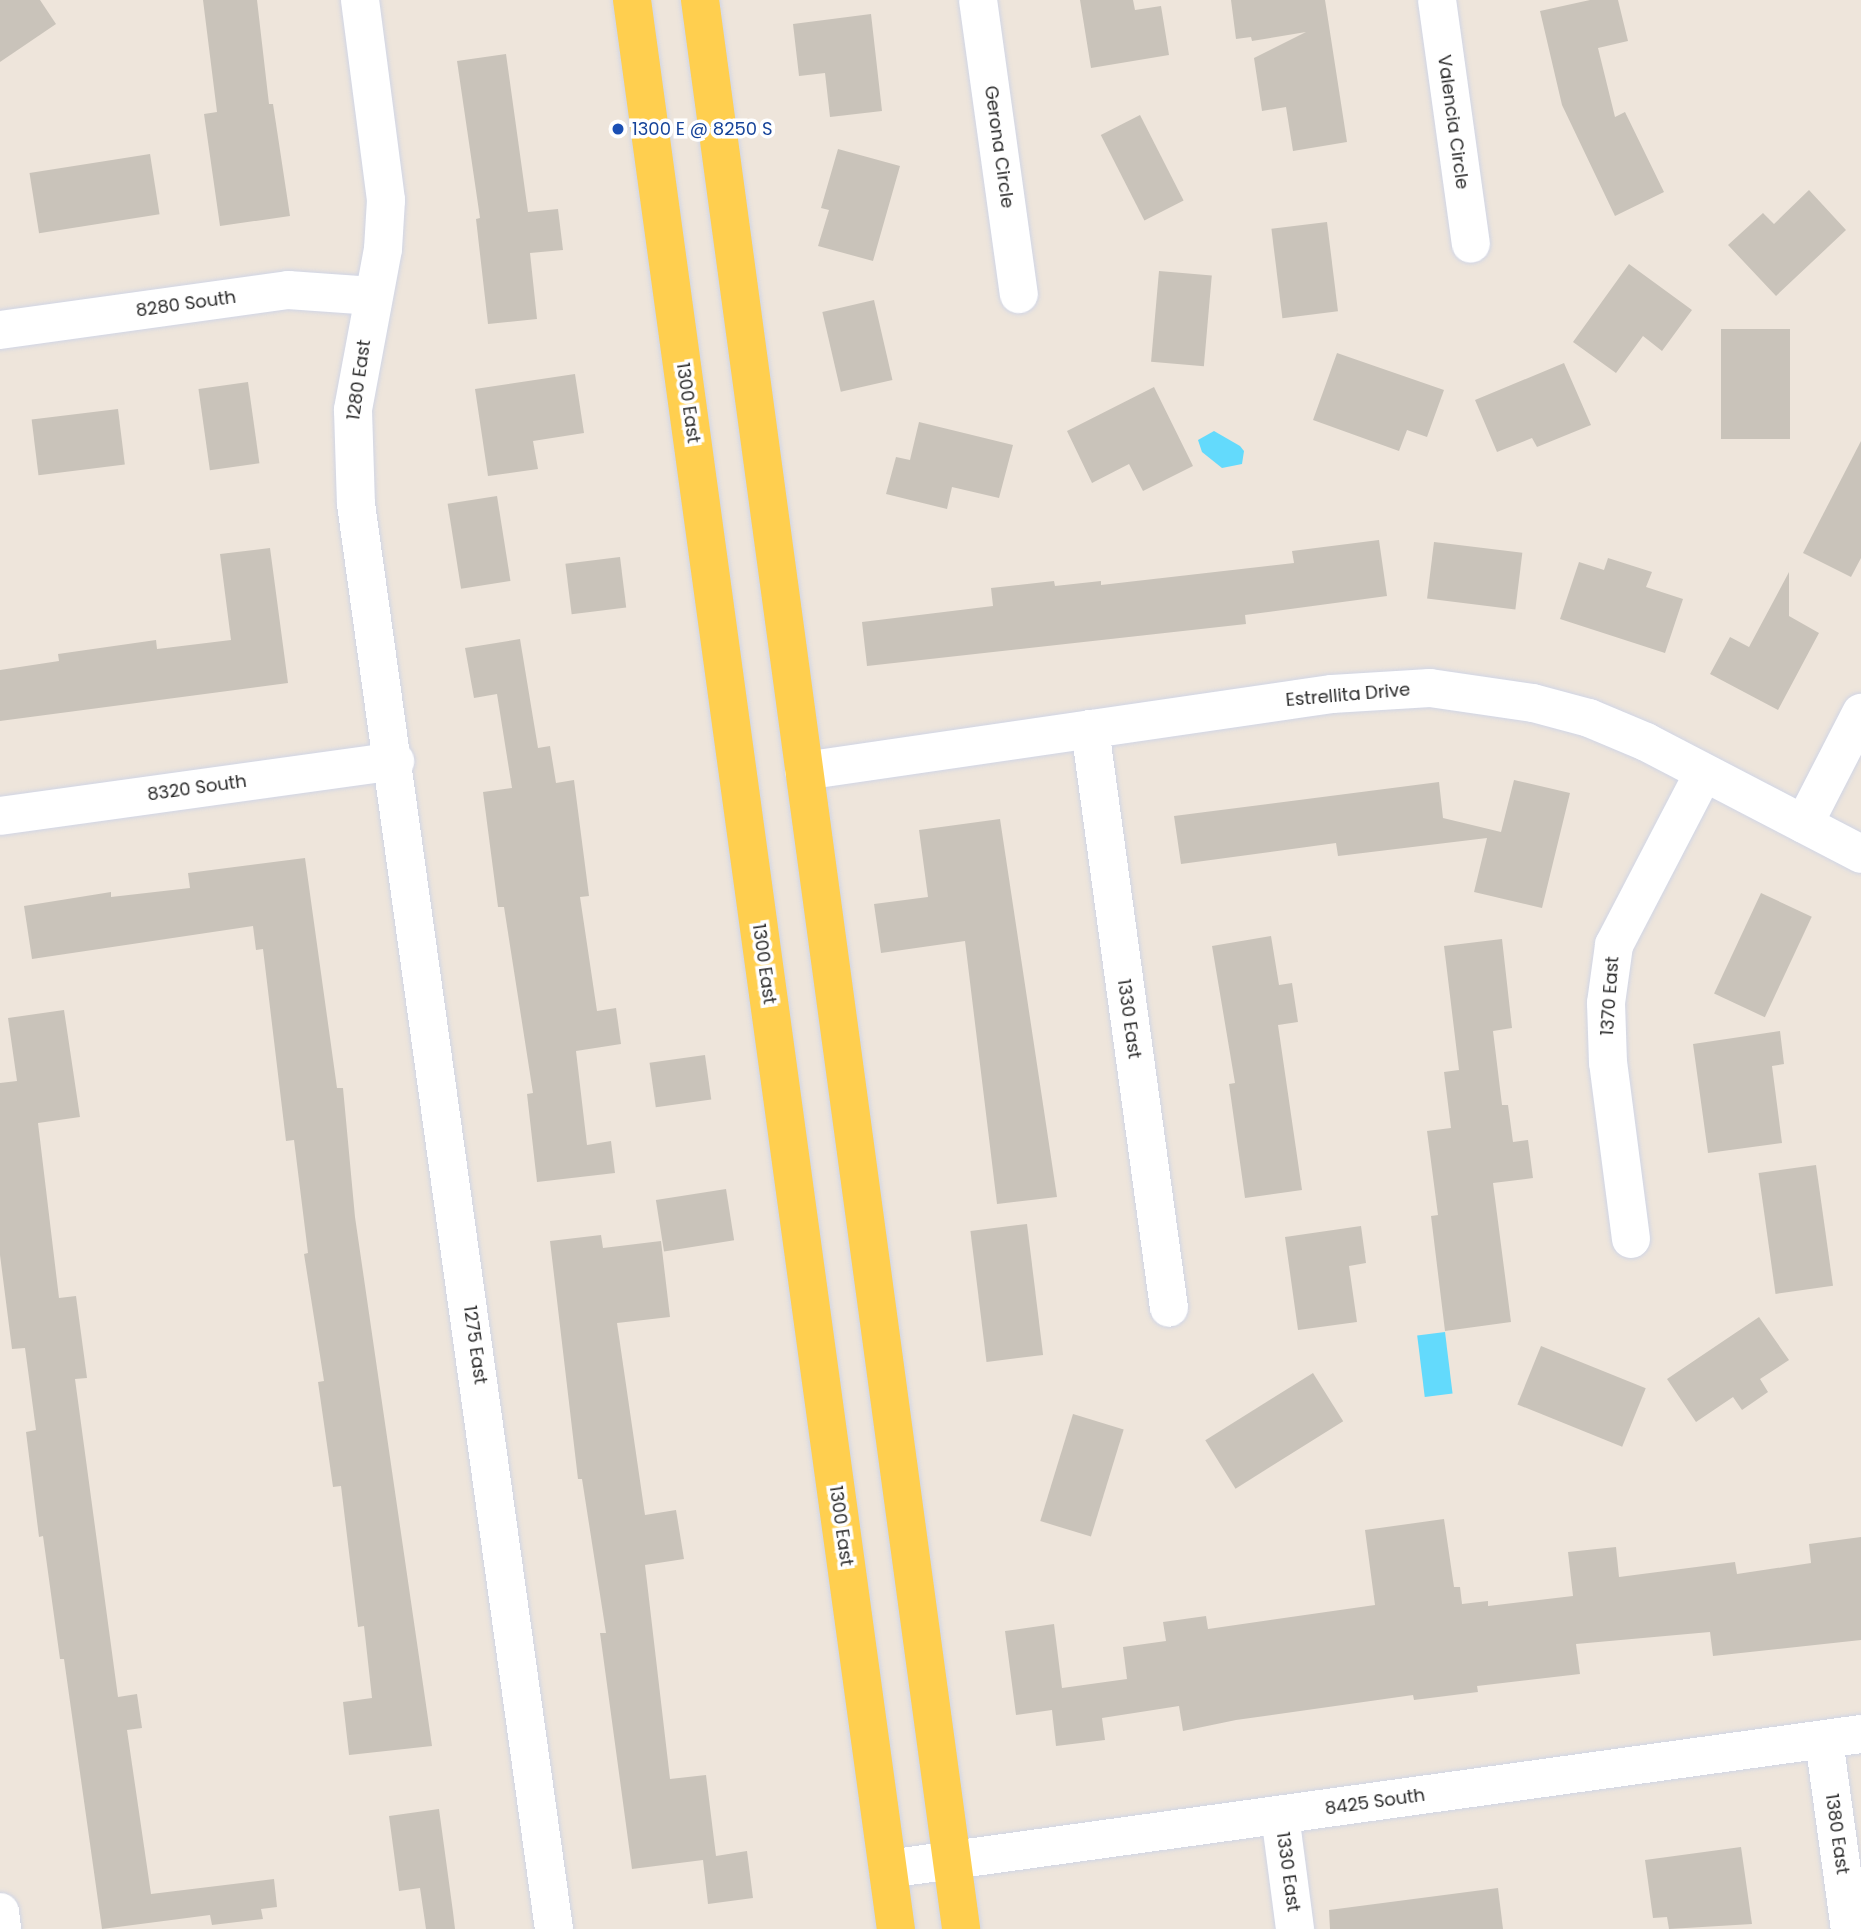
<!DOCTYPE html>
<html>
<head>
<meta charset="utf-8">
<style>
  body { margin:0 }
  #map { position:relative; width:1861px; height:1929px; overflow:hidden; background:#eee5db; font-family:Poppins,sans-serif }
  div>[style] { position:absolute }
  .water>* { inset:0; background:#63dafc; transform-origin:0 0 }
  .building>* { inset:0; background:#c9c3ba; transform-origin:0 0 }
  .roads { filter:drop-shadow(0 0 2px #d0d5e5) drop-shadow(0 0 2px #d0d5e5) }
  .minor>* { height:38px; margin:-19px; padding:0 19px; transform-origin:19px; border-radius:19px; background:#fff }
  .major>* { height:38px; margin:-19px; padding:0 19px; transform-origin:19px; border-radius:19px; background:#ffcf4f }
  .dots>* { width:19px; height:19px; translate:-50% -50%; box-sizing:border-box; border:4px solid #fff; border-radius:50% }
  span { translate:-50% -50%; white-space:nowrap; text-align:center; line-height:1.15; -webkit-text-stroke:7px #fff; paint-order:stroke }
  .street-label { font-size:18px; color:#2b2b2b }
  .transit-label { font-size:18px; color:#164399 }
  .left { translate:0 -50%; text-align:left }
</style>
</head>
<body>
<div id="map">
  <div class="water">
    <div style="clip-path:polygon(1214px 431px,1240px 446px,1244px 451px,1242px 464px,1222px 468px,1202px 452px,1198px 440px)"></div>
    <div style="left:1445px;top:1332px;width:62px;height:28px;rotate:83deg"></div>
  </div>
  <div class="building">
    <div style="clip-path:polygon(0 0,40px 0,56px 24px,0 62px)"></div>
    <div style="clip-path:polygon(203px 0,257px 0,269px 104px,273px 104px,290px 216px,220px 226px,204px 114px,217px 112px)"></div>
    <div style="clip-path:polygon(1080px 0,1133px 0,1135px 10px,1161px 6px,1169px 55px,1091px 68px)"></div>
    <div style="clip-path:polygon(1231px 0,1325px 0,1347px 142px,1293px 151px,1286px 107px,1262px 111px,1254px 58px,1306px 32px,1252px 41px,1251px 37px,1236px 39px)"></div>
    <div style="clip-path:polygon(1590px 0,1618px 0,1628px 41px,1598px 48px,1615px 117px,1625px 112px,1664px 192px,1615px 216px,1562px 105px,1540px 11px)"></div>
    <div style="clip-path:polygon(871px 14px,882px 111px,830px 117px,825px 73px,799px 76px,793px 24px)"></div>
    <div style="clip-path:polygon(506px 54px,528px 212px,558px 209px,563px 250px,530px 253px,537px 319px,488px 324px,476px 219px,480px 218px,457px 61px)"></div>
    <div style="left:1140px;top:115px;width:96px;height:44px;rotate:63deg"></div>
    <div style="clip-path:polygon(838px 149px,900px 166px,873px 261px,818px 246px,829px 210px,821px 208px)"></div>
    <div style="left:150px;top:154px;width:61px;height:122px;rotate:81deg"></div>
    <div style="clip-path:polygon(1809px 190px,1846px 230px,1776px 296px,1728px 245px,1763px 213px,1774px 224px)"></div>
    <div style="left:1327px;top:222px;width:90px;height:56px;rotate:83deg"></div>
    <div style="clip-path:polygon(1629px 264px,1692px 310px,1662px 351px,1643px 336px,1616px 373px,1573px 342px)"></div>
    <div style="left:1159px;top:271px;width:53px;height:91px;rotate:5deg"></div>
    <div style="left:874px;top:300px;width:82px;height:53px;rotate:77deg"></div>
    <div style="left:1721px;top:329px;width:69px;height:110px"></div>
    <div style="clip-path:polygon(1337px 353px,1444px 390px,1427px 437px,1407px 430px,1399px 451px,1313px 420px)"></div>
    <div style="clip-path:polygon(1564px 363px,1591px 425px,1537px 447px,1532px 438px,1497px 452px,1475px 400px)"></div>
    <div style="clip-path:polygon(575px 374px,584px 433px,533px 441px,538px 469px,488px 476px,475px 389px)"></div>
    <div style="left:248px;top:382px;width:82px;height:50px;rotate:82deg"></div>
    <div style="clip-path:polygon(1154px 387px,1193px 466px,1143px 491px,1129px 464px,1092px 483px,1067px 431px)"></div>
    <div style="left:118px;top:409px;width:56px;height:87px;rotate:83deg"></div>
    <div style="clip-path:polygon(919px 422px,1013px 445px,999px 498px,952px 487px,947px 509px,886px 494px,896px 457px,910px 460px)"></div>
    <div style="clip-path:polygon(1861px 441px,1861px 558px,1851px 577px,1803px 553px)"></div>
    <div style="left:497px;top:496px;width:86px;height:50px;rotate:81deg"></div>
    <div style="clip-path:polygon(1379px 540px,1387px 596px,1245px 615px,1246px 624px,867px 666px,862px 622px,993px 606px,991px 588px,1054px 581px,1055px 586px,1101px 581px,1101px 585px,1294px 563px,1292px 551px)"></div>
    <div style="left:1434px;top:542px;width:89px;height:57px;rotate:7deg"></div>
    <div style="clip-path:polygon(270px 548px,288px 683px,0 721px,0 670px,59px 661px,58px 654px,156px 640px,157px 649px,231px 640px,220px 554px)"></div>
    <div style="left:620px;top:557px;width:51px;height:55px;rotate:83deg"></div>
    <div style="clip-path:polygon(1608px 558px,1652px 572px,1646px 587px,1683px 599px,1665px 653px,1560px 619px,1579px 562px,1604px 570px)"></div>
    <div style="clip-path:polygon(1789px 572px,1789px 616px,1819px 633px,1778px 710px,1710px 674px,1730px 637px,1749px 647px)"></div>
    <div style="clip-path:polygon(520px 639px,538px 748px,550px 746px,556px 783px,574px 780px,589px 896px,580px 897px,597px 1011px,616px 1008px,621px 1044px,576px 1051px,587px 1145px,611px 1141px,615px 1173px,537px 1182px,527px 1094px,533px 1093px,504px 907px,498px 907px,483px 792px,512px 788px,497px 694px,474px 698px,465px 648px)"></div>
    <div style="clip-path:polygon(1514px 780px,1570px 793px,1542px 908px,1474px 892px,1487px 838px,1338px 856px,1336px 843px,1181px 864px,1174px 816px,1439px 782px,1443px 818px,1501px 832px)"></div>
    <div style="clip-path:polygon(1000px 819px,1057px 1197px,997px 1204px,965px 941px,881px 953px,874px 904px,928px 897px,919px 830px)"></div>
    <div style="clip-path:polygon(305px 858px,337px 1088px,343px 1088px,355px 1217px,432px 1746px,349px 1755px,343px 1702px,372px 1698px,364px 1626px,358px 1627px,341px 1486px,333px 1487px,318px 1382px,324px 1381px,304px 1254px,308px 1253px,294px 1140px,286px 1141px,263px 949px,256px 950px,253px 926px,32px 959px,24px 906px,111px 892px,111px 897px,190px 888px,188px 873px)"></div>
    <div style="left:1761px;top:893px;width:56px;height:111px;rotate:25deg"></div>
    <div style="clip-path:polygon(1271px 936px,1279px 985px,1292px 983px,1298px 1022px,1278px 1025px,1302px 1190px,1245px 1198px,1229px 1084px,1235px 1083px,1212px 946px)"></div>
    <div style="clip-path:polygon(1502px 939px,1512px 1028px,1493px 1031px,1502px 1105px,1508px 1105px,1513px 1142px,1528px 1140px,1533px 1178px,1493px 1183px,1511px 1322px,1445px 1331px,1431px 1216px,1438px 1215px,1427px 1131px,1451px 1128px,1444px 1072px,1459px 1070px,1444px 946px)"></div>
    <div style="clip-path:polygon(64px 1010px,80px 1117px,38px 1123px,59px 1298px,76px 1296px,87px 1378px,75px 1379px,118px 1697px,137px 1694px,142px 1728px,127px 1730px,151px 1894px,274px 1879px,277px 1907px,261px 1909px,263px 1919px,212px 1925px,210px 1915px,102px 1929px,64px 1659px,60px 1659px,43px 1536px,39px 1537px,26px 1432px,36px 1430px,25px 1348px,12px 1349px,0 1255px,0 1083px,17px 1081px,8px 1018px)"></div>
    <div style="clip-path:polygon(1780px 1031px,1784px 1064px,1772px 1066px,1782px 1143px,1708px 1153px,1693px 1044px)"></div>
    <div style="left:705px;top:1055px;width:45px;height:56px;rotate:82deg"></div>
    <div style="left:1816px;top:1165px;width:122px;height:58px;rotate:82deg"></div>
    <div style="left:726px;top:1189px;width:52px;height:71px;rotate:81deg"></div>
    <div style="left:1027px;top:1224px;width:132px;height:57px;rotate:83deg"></div>
    <div style="clip-path:polygon(1361px 1226px,1366px 1263px,1349px 1266px,1357px 1322px,1298px 1330px,1285px 1237px)"></div>
    <div style="clip-path:polygon(601px 1235px,603px 1248px,661px 1241px,670px 1317px,617px 1323px,645px 1515px,676px 1510px,684px 1559px,645px 1565px,670px 1779px,706px 1775px,716px 1856px,747px 1851px,753px 1898px,708px 1904px,703px 1860px,632px 1869px,600px 1633px,606px 1633px,582px 1479px,578px 1479px,550px 1241px)"></div>
    <div style="clip-path:polygon(1759px 1317px,1789px 1360px,1760px 1379px,1768px 1392px,1742px 1410px,1733px 1397px,1696px 1422px,1667px 1379px)"></div>
    <div style="left:1541px;top:1346px;width:113px;height:63px;rotate:22deg"></div>
    <div style="left:1313px;top:1373px;width:57px;height:127px;rotate:58deg"></div>
    <div style="left:1073px;top:1414px;width:53px;height:112px;rotate:17deg"></div>
    <div style="clip-path:polygon(1444px 1519px,1454px 1587px,1460px 1587px,1462px 1604px,1488px 1601px,1488px 1606px,1573px 1596px,1568px 1552px,1616px 1547px,1619px 1577px,1735px 1562px,1737px 1574px,1811px 1563px,1809px 1544px,1861px 1537px,1861px 1640px,1713px 1656px,1710px 1632px,1576px 1644px,1580px 1674px,1477px 1686px,1478px 1692px,1414px 1700px,1413px 1695px,1236px 1720px,1183px 1731px,1179px 1706px,1102px 1718px,1105px 1740px,1056px 1746px,1052px 1710px,1016px 1715px,1005px 1631px,1054px 1624px,1062px 1688px,1127px 1679px,1123px 1647px,1166px 1641px,1163px 1622px,1206px 1616px,1208px 1629px,1375px 1605px,1365px 1530px)"></div>
    <div style="clip-path:polygon(439px 1809px,453px 1912px,455px 1929px,426px 1929px,420px 1888px,399px 1891px,389px 1816px)"></div>
    <div style="clip-path:polygon(1741px 1847px,1752px 1924px,1669px 1929px,1667px 1917px,1653px 1918px,1645px 1860px)"></div>
    <div style="clip-path:polygon(1498px 1888px,1503px 1929px,1330px 1929px,1329px 1910px)"></div>
  </div>
  <div class="roads">
    <div class="minor">
      <div style="left:360px;top:0;width:202px;rotate:82.6deg"></div>
      <div style="left:386px;top:200px;width:49px;rotate:93.5deg"></div>
      <div style="left:383px;top:249px;width:164px;rotate:100.6deg"></div>
      <div style="left:353px;top:410px;width:94px;rotate:88.2deg"></div>
      <div style="left:356px;top:504px;width:1439px;rotate:82.09deg"></div>
      <div style="left:978px;top:0;width:297px;rotate:82.1deg"></div>
      <div style="left:1437px;top:0;width:246px;rotate:82.1deg"></div>
      <div style="left:0;top:330px;width:291px;rotate:-7.9deg"></div>
      <div style="left:288px;top:290px;width:85px;rotate:4deg"></div>
      <div style="left:1090px;top:729px;width:584px;rotate:82.23deg"></div>
      <div style="left:804px;top:771px;width:534px;rotate:-8.3deg"></div>
      <div style="left:1332px;top:694px;width:98px;rotate:-3.5deg"></div>
      <div style="left:1430px;top:688px;width:104px;rotate:8.3deg"></div>
      <div style="left:1533px;top:703px;width:58px;rotate:15deg"></div>
      <div style="left:1589px;top:718px;width:62px;rotate:22.8deg"></div>
      <div style="left:1646px;top:742px;width:242px;rotate:27.5deg"></div>
      <div style="left:0;top:816px;width:399px;rotate:-7.9deg"></div>
      <div style="left:1804px;top:824px;width:125px;rotate:-62.8deg"></div>
      <div style="left:1631px;top:1239px;width:177px;rotate:-97.4deg"></div>
      <div style="left:1608px;top:1063px;width:60px;rotate:-91.9deg"></div>
      <div style="left:1606px;top:1003px;width:59px;rotate:-82.1deg"></div>
      <div style="left:1614px;top:945px;width:193px;rotate:-62.5deg"></div>
      <div style="left:1824px;top:1740px;width:191px;rotate:82.2deg"></div>
      <div style="left:1280px;top:1815px;width:115px;rotate:82.5deg"></div>
      <div style="left:888px;top:1869px;width:982px;rotate:-7.9deg"></div>
      <div style="left:0;top:1912px;width:17px;rotate:83deg"></div>
    </div>
    <div class="major">
      <div style="left:632px;top:0;width:1947px;rotate:82.21deg"></div>
      <div style="left:700px;top:0;width:1947px;rotate:82.29deg"></div>
    </div>
  </div>
  <div class="dots">
    <div style="left:618px;top:129px;background:#1a4fb4"></div>
  </div>
  <div class="street-label">
    <span style="left:1453px;top:122px;rotate:82deg">Valencia Circle</span>
    <span style="left:999px;top:147px;rotate:82deg">Gerona Circle</span>
    <span style="left:186px;top:304px;rotate:-8deg">8280 South</span>
    <span style="left:359px;top:380px;rotate:-82deg">1280 East</span>
    <span style="left:688px;top:403px;rotate:82deg">1300 East</span>
    <span style="left:1348px;top:695px;rotate:-5deg">Estrellita Drive</span>
    <span style="left:197px;top:788px;rotate:-8deg">8320 South</span>
    <span style="left:764px;top:964px;rotate:82deg">1300 East</span>
    <span style="left:1610px;top:996px;rotate:-86deg">1370 East</span>
    <span style="left:1129px;top:1019px;rotate:82deg">1330 East</span>
    <span style="left:475px;top:1345px;rotate:82deg">1275 East</span>
    <span style="left:841px;top:1526px;rotate:82deg">1300 East</span>
    <span style="left:1375px;top:1802px;rotate:-8deg">8425 South</span>
    <span style="left:1837px;top:1834px;rotate:82deg">1380 East</span>
    <span style="left:1288px;top:1872px;rotate:82deg">1330 East</span>
  </div>
  <div class="transit-label">
    <span class="left" style="left:632px;top:129px">1300 E @ 8250 S</span>
  </div>
</div>
</body>
</html>
